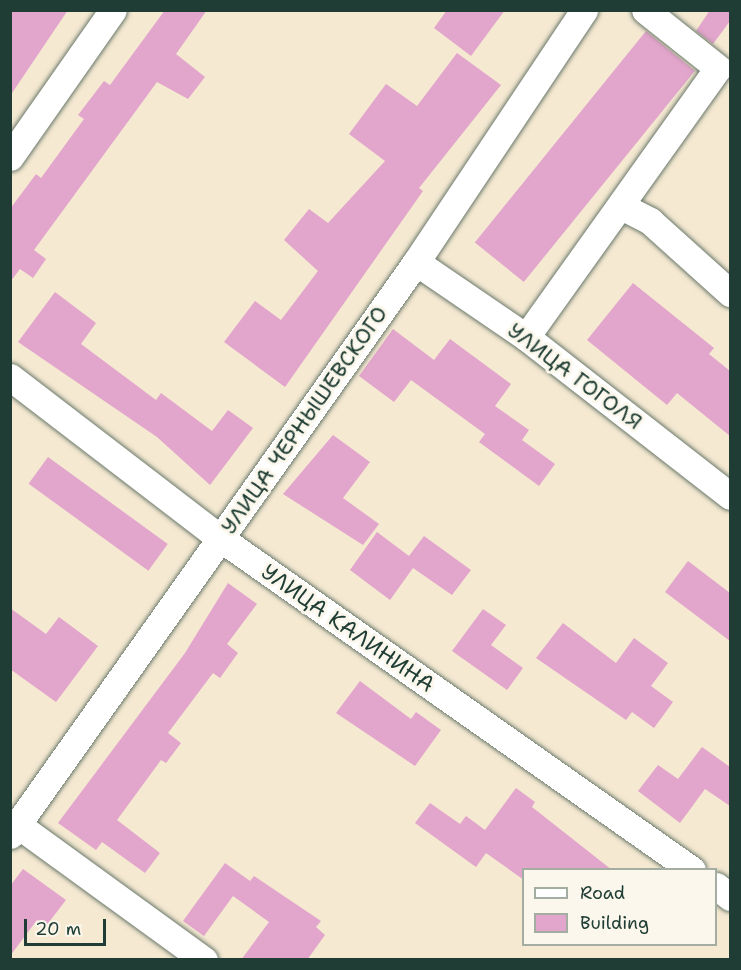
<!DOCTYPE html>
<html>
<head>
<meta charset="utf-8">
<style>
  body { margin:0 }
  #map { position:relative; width:741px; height:970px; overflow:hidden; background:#f5e9d2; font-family:"Shantell Sans",sans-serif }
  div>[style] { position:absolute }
  .building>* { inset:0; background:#e2a5cb; transform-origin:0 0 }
  .roads { filter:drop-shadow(0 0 2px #6a796b) drop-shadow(0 0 2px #6a796b) }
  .minor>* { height:27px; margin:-13.5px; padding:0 13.5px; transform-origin:13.5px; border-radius:13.5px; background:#fff }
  span { translate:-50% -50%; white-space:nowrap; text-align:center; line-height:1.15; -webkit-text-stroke:6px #fbf7ec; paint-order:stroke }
  .street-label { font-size:22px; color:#1f3d34 }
  .frame { position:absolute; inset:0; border:12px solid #1f3d34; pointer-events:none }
  .legend { position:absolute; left:522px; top:868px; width:195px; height:78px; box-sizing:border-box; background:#fbf7ec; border:2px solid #a3ada2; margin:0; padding:8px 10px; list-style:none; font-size:18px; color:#1f3d34 }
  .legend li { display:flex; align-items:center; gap:12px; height:30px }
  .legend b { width:30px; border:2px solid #a3ada2 }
  .scale { position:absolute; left:24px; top:919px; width:82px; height:27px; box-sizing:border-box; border:3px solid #1f3d34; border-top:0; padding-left:8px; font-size:18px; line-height:21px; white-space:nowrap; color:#1f3d34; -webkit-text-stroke:4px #fbf7ec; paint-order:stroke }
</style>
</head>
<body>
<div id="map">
  <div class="building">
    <div style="clip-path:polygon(10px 10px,68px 10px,10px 96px)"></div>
    <div style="clip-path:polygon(165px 10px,207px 10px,176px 54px,205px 77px,188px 99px,157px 82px,34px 250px,46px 259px,33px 278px,20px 269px,10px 282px,10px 209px,36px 174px,41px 178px,84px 119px,78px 115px,104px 81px,110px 85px)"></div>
    <div style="clip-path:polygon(447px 10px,505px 10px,471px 56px,434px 28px)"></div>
    <div style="clip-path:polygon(710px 10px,730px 10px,730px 21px,713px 44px,696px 31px)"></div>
    <div style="left:646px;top:31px;width:63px;height:272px;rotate:39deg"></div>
    <div style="clip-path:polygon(457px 53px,501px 85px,419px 188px,423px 191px,285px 387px,224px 342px,255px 301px,281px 320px,318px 271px,284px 240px,309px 209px,328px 223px,385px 161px,349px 134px,386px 84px,417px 106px)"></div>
    <div style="clip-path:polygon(633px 283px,714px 348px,709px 354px,730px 371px,730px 436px,677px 393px,667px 405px,587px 340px)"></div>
    <div style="clip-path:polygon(55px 292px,96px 323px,81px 344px,156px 400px,161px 393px,212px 431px,228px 410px,253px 428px,210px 485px,157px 437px,18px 342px)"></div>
    <div style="clip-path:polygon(393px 329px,434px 360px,450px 339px,511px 384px,495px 406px,529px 430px,522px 440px,555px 464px,539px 486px,479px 442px,485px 434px,411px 380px,394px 402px,359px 376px)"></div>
    <div style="clip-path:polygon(333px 435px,370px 462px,343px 498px,379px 524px,363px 545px,283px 494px)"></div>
    <div style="left:48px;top:457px;width:148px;height:33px;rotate:36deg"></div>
    <div style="clip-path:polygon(377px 532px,409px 556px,424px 536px,471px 570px,452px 595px,413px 568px,390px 600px,350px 570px)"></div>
    <div style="clip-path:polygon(688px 561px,730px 593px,730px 641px,665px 592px)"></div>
    <div style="clip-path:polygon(228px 583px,257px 604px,227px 644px,238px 653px,220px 678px,213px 673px,168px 733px,181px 743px,166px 763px,161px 760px,117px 820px,160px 853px,145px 873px,102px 842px,96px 850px,58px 823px,185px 653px)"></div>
    <div style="clip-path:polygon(10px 608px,46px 634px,59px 617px,98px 646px,56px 702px,10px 669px)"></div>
    <div style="clip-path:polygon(483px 609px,506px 625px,491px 645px,523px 668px,507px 690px,452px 651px)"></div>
    <div style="clip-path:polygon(563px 623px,616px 663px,634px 638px,668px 663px,651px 686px,673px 702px,654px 728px,632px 712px,626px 720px,536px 658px)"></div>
    <div style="clip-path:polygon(360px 681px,411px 719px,416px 712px,441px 730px,415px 766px,336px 713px)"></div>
    <div style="clip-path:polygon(702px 747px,730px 767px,730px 806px,705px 789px,680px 823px,638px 791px,658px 765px,678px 779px)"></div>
    <div style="clip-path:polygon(516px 788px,535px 802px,532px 807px,612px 870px,524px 870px,524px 880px,486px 853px,476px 867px,415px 823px,430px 803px,460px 824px,466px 816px,485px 830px)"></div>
    <div style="clip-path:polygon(225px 863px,250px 881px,254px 876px,321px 921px,316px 927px,325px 935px,307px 960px,241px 960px,269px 922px,233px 896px,204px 936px,183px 921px)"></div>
    <div style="clip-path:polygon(23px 869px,66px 900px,46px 926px,37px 920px,10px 956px,10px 886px)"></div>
  </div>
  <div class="roads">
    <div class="minor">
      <div style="left:10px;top:157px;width:179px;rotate:-55deg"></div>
      <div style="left:621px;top:206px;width:33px;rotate:27deg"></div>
      <div style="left:650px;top:221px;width:108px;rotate:42deg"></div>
      <div style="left:416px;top:262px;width:133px;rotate:34.3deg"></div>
      <div style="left:526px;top:337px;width:259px;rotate:37.9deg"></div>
      <div style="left:526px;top:337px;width:330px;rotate:-54.5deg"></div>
      <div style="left:718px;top:68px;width:93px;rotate:-141.5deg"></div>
      <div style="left:10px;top:377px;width:265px;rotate:37.5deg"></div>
      <div style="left:220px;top:538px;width:577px;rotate:35.12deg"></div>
      <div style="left:18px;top:825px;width:230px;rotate:36deg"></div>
      <div style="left:10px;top:835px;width:702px;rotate:-54.68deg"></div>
      <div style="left:416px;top:262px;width:303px;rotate:-56.3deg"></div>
      <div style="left:716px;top:886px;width:18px;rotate:38deg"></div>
    </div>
  </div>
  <div class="street-label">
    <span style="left:575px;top:376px;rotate:37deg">УЛИЦА ГОГОЛЯ</span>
    <span style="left:304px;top:420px;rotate:-55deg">УЛИЦА ЧЕРНЫШЕВСКОГО</span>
    <span style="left:348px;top:628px;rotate:35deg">УЛИЦА КАЛИНИНА</span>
  </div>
  <div class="frame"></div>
  <ul class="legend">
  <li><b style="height:8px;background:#fff"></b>Road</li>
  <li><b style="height:16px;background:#e2a5cb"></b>Building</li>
  </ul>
  <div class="scale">20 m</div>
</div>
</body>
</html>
